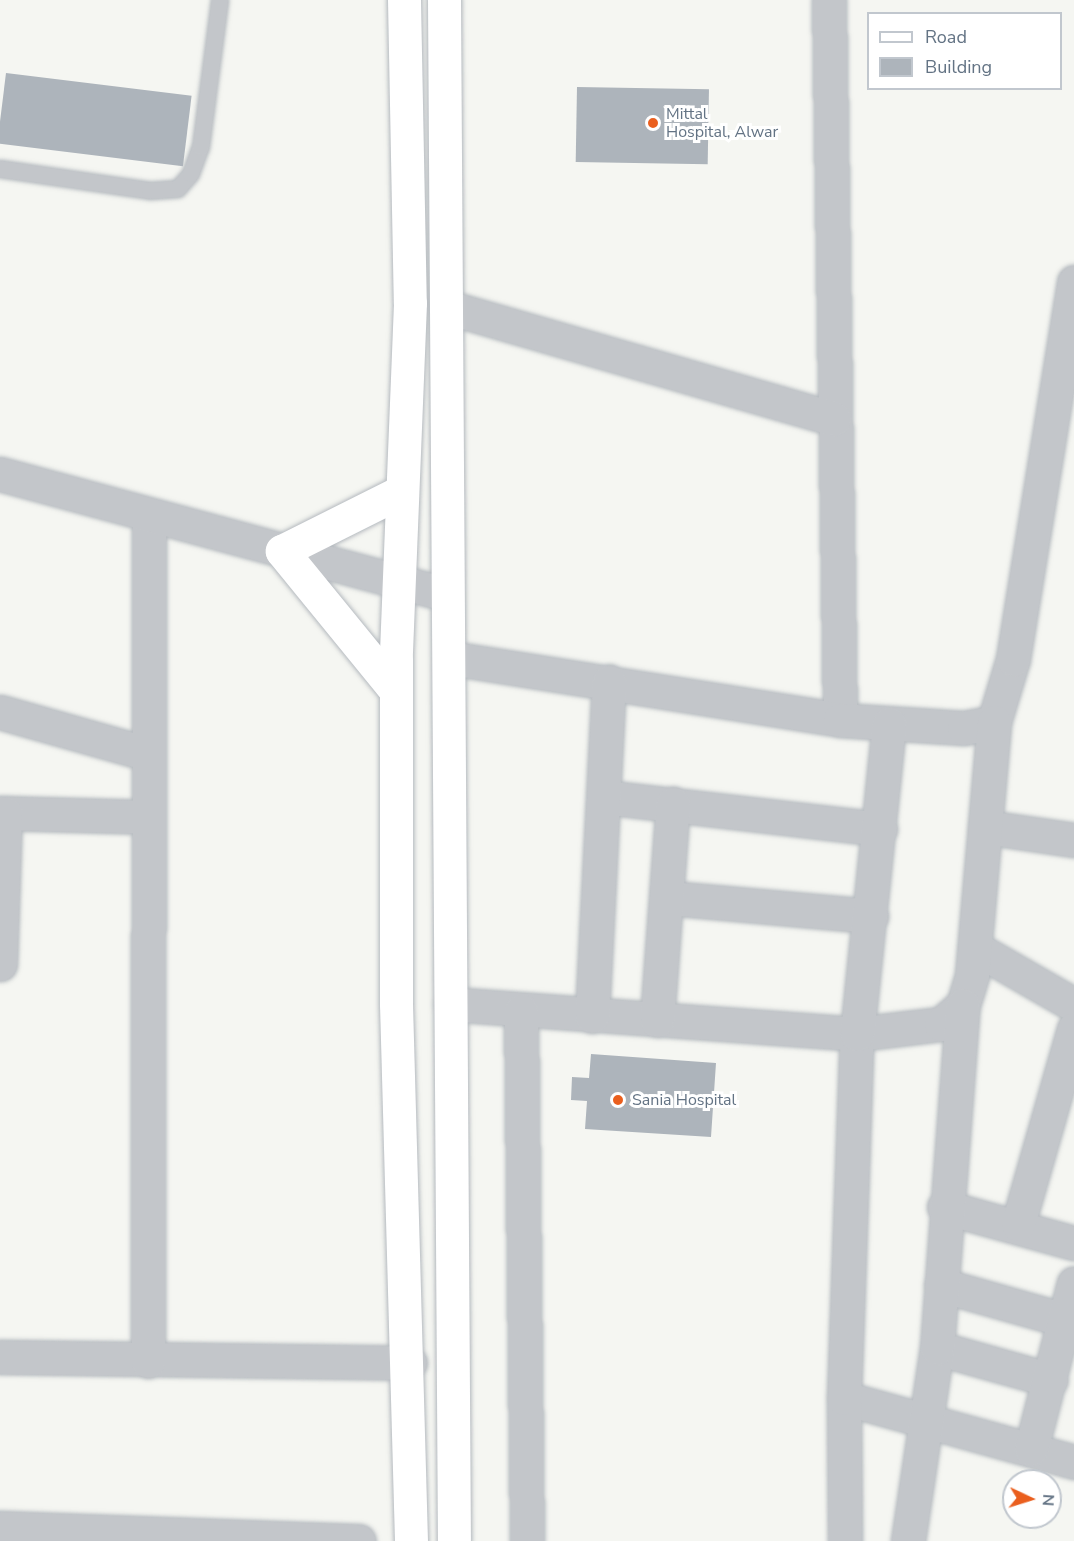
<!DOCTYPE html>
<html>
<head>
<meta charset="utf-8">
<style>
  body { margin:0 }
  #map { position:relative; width:1074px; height:1541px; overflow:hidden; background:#f5f6f2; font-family:"Nunito Sans",sans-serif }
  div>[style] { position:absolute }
  .building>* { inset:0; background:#adb4bb; transform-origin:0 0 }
  .roads { filter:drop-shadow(0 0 2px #b5babf) drop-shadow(0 0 2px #b5babf) }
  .service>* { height:16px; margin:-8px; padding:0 8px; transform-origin:8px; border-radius:8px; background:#c3c6ca }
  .minor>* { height:33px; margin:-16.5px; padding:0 16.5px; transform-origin:16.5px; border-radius:16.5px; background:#c3c6ca }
  .tertiary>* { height:33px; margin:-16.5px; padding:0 16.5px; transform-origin:16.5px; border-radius:16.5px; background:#c3c6ca }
  .secondary>* { height:33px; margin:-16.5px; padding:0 16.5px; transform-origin:16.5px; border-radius:16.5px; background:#fff }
  .dots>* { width:16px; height:16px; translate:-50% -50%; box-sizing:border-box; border:3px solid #fff; border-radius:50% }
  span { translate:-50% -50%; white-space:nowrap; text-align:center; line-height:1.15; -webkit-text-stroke:6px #fff; paint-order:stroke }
  .poi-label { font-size:16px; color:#637384 }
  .left { translate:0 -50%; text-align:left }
  .legend { position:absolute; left:867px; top:12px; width:195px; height:78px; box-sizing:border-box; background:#fff; border:2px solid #c1c7ce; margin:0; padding:8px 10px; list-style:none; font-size:18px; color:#637384 }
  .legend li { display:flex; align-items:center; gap:12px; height:30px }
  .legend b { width:30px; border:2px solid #c1c7ce }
  .north { position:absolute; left:1002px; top:1469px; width:60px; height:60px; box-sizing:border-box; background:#fff; border:2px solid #c1c7ce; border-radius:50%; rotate:94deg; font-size:16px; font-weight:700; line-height:24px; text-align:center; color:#637384 }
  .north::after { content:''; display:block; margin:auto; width:21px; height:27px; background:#ea5f1e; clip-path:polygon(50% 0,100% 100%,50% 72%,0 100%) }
</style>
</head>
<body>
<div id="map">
  <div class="building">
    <div style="left:6px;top:73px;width:187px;height:71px;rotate:7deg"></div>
    <div style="left:577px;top:87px;width:132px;height:75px;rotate:1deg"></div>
    <div style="clip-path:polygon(591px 1054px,716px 1063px,711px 1137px,585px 1129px,587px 1101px,571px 1100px,572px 1077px,589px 1078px)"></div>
  </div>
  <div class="roads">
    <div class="service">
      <div style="left:0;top:169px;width:152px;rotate:8.3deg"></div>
      <div style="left:150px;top:191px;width:28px;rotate:-4deg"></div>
      <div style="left:178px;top:189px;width:20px;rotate:-49deg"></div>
      <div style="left:191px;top:174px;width:29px;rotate:-70deg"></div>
      <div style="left:201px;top:147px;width:148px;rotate:-82.6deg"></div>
    </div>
    <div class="minor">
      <div style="left:829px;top:0;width:720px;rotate:89.12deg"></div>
      <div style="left:447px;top:307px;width:403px;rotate:16.1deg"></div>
      <div style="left:450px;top:658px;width:395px;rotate:9deg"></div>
      <div style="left:840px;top:720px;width:124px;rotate:3.7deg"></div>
      <div style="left:964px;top:728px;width:31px;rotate:-11deg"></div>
      <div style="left:994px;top:722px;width:66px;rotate:-73.2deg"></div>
      <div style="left:1013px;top:659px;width:382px;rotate:-80.8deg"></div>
      <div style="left:0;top:712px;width:154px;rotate:15.8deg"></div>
      <div style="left:604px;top:797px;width:278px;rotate:6.6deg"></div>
      <div style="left:0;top:813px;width:148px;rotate:1.5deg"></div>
      <div style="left:985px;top:827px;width:90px;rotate:8.3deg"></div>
      <div style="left:669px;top:898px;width:203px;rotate:5.1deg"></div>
      <div style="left:975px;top:948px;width:114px;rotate:29.9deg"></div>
      <div style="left:0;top:964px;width:151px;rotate:-88.1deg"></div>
      <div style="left:450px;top:1004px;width:408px;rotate:4.2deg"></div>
      <div style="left:857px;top:1034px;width:85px;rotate:-6.8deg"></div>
      <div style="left:941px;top:1024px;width:29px;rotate:-41deg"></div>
      <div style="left:963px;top:1005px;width:31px;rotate:-73deg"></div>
      <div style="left:972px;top:975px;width:254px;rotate:-85deg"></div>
      <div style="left:521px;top:1011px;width:530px;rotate:89.35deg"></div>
      <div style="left:592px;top:1016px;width:335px;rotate:-87.1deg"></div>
      <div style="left:657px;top:1020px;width:217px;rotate:-85.8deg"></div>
      <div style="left:944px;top:1207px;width:135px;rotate:15.5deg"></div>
      <div style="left:1018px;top:1224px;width:203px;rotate:-74deg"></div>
      <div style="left:941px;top:1285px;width:129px;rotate:15.8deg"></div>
      <div style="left:937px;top:1348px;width:118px;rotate:15.7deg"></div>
      <div style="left:0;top:1357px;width:410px;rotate:0.8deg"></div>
      <div style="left:148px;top:1361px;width:845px;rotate:-89.93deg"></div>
      <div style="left:844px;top:1398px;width:239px;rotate:15.5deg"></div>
      <div style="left:1031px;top:1449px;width:171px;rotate:-75.5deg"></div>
      <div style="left:0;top:1528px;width:359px;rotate:2.1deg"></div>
      <div style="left:845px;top:1541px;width:143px;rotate:-90.4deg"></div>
      <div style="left:844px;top:1398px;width:364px;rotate:-88deg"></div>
      <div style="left:857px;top:1034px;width:312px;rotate:-84.1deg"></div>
      <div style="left:908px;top:1541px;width:195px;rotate:-81.5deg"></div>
      <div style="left:937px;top:1348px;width:344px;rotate:-85.7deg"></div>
    </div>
    <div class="tertiary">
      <div style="left:0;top:474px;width:463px;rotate:15.1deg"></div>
    </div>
    <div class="secondary">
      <div style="left:404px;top:0;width:303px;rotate:88.9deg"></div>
      <div style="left:410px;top:303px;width:356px;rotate:92.3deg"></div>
      <div style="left:396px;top:659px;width:345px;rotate:90deg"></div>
      <div style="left:396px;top:1004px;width:537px;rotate:88.4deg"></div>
      <div style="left:444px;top:0;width:1541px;rotate:89.63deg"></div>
      <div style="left:396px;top:691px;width:181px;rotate:-129.2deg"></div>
      <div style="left:282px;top:551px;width:134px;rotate:-26.6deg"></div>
    </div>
  </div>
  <div class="dots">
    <div style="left:653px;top:123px;background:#ea5f1e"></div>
    <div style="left:618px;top:1100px;background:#ea5f1e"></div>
  </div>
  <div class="poi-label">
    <span class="left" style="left:666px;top:123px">Mittal<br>Hospital, Alwar</span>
    <span class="left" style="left:632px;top:1100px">Sania Hospital</span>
  </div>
  <ul class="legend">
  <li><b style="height:8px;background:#fff"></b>Road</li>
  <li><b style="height:16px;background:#adb4bb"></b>Building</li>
  </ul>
  <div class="north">N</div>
</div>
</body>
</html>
